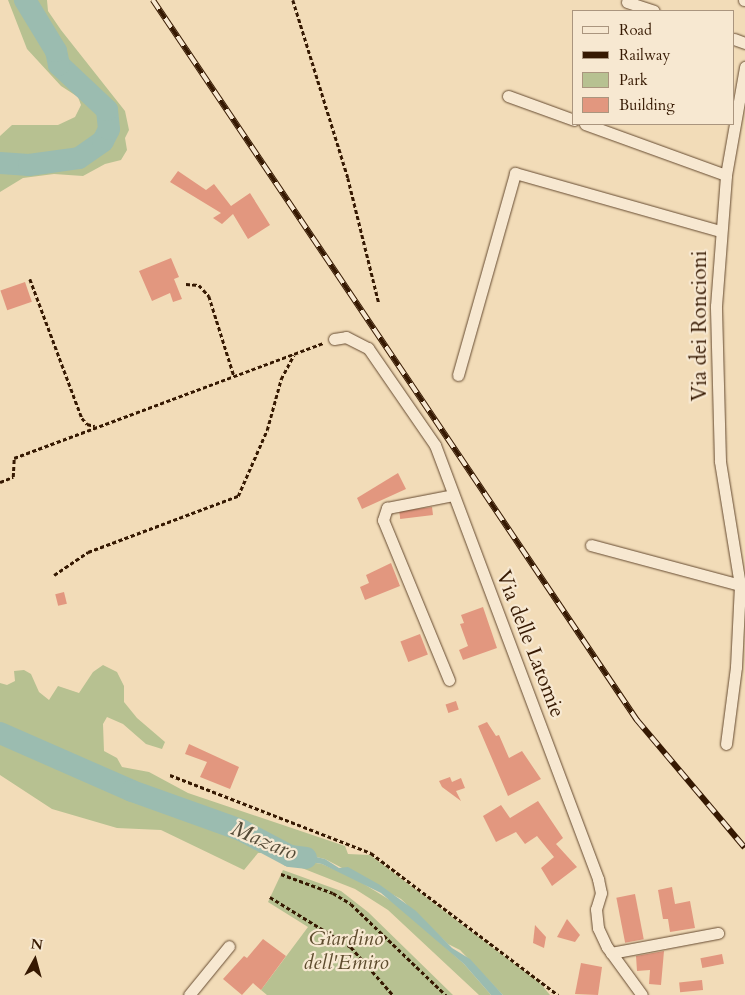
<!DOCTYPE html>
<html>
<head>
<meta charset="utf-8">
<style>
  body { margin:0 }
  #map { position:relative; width:745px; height:995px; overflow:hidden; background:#f2dcb8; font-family:Cardo,serif }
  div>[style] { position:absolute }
  .green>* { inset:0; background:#b7c191 }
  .water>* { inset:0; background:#9bbcb0 }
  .river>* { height:22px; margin:-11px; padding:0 11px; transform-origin:11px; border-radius:11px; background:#9bbcb0 }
  .building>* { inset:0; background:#e2977f; transform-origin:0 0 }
  .path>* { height:2.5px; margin-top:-1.25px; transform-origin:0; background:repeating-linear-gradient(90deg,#361902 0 4px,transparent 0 6.5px) }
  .roads { filter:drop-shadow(0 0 1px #654a30) drop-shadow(0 0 1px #654a30) }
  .street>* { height:11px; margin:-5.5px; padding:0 5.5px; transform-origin:5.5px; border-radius:5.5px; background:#f7e8d1 }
  .rail>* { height:5.5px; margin-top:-2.75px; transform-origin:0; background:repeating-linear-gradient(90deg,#f7e8d1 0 11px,#361902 0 22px); box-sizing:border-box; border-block:1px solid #361902 }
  span { translate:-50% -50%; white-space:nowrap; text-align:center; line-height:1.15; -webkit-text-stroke:4.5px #f7e8d1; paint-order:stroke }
  .street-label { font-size:21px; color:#361902 }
  .park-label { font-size:21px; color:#5d4b2d; font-style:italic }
  .water-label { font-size:22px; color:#544a36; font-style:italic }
  .legend { position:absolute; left:572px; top:10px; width:162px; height:115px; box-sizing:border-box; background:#f7e8d1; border:1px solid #aa957e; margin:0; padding:6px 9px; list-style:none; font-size:15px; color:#361902 }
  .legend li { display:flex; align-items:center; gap:10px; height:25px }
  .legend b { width:25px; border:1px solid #aa957e }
  .north { position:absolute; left:10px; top:935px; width:50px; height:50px; -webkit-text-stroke:4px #f7e8d1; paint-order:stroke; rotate:7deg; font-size:14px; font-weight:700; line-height:20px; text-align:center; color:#361902 }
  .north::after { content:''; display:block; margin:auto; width:18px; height:22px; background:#361902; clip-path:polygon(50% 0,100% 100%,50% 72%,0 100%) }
</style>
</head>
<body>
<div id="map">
  <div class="green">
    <div style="clip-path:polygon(8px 0,47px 0,48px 11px,61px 30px,125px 111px,129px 130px,125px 138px,127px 150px,121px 160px,105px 164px,83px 176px,54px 174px,23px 178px,0 192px,0 136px,12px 125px,58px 125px,75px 117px,81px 105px,78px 97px,61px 86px,27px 49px)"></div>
    <div style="clip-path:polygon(103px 665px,117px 672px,124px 686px,124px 702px,137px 718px,165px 742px,162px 749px,146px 744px,123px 724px,107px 717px,103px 724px,104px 751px,117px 758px,122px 767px,149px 772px,188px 793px,345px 846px,348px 854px,370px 855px,540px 983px,550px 995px,503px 995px,460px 950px,448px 944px,401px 899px,325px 859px,279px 848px,298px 860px,322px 864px,354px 878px,398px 905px,464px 964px,491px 995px,479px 995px,388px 910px,355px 889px,279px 859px,271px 853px,258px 853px,244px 870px,161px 830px,117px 828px,52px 809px,0 775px,0 683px,7px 685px,15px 681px,14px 671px,24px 670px,31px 674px,39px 692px,49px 700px,58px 686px,79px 693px,93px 672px)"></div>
    <div style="clip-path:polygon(283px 870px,341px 891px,368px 912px,453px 995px,267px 995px,261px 990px,308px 927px,268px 902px)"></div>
  </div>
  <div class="water">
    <div style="clip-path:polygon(278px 848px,325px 859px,339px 868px,348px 867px,380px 885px,416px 911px,452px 948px,470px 959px,503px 995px,491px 995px,464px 964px,381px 893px,322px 864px,289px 858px)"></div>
  </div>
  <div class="river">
    <div style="left:0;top:163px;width:29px;rotate:4deg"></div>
    <div style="left:29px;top:165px;width:50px;rotate:-8deg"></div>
    <div style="left:79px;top:158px;width:29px;rotate:-35deg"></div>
    <div style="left:103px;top:141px;width:13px;rotate:-63deg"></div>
    <div style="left:109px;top:129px;width:19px;rotate:-96deg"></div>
    <div style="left:107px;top:110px;width:66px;rotate:-136.8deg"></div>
    <div style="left:59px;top:65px;width:14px;rotate:-102deg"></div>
    <div style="left:56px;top:51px;width:60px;rotate:-121.3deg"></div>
    <div style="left:0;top:733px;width:144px;rotate:23.7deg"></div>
    <div style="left:132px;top:791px;width:116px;rotate:19.7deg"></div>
    <div style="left:241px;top:830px;width:55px;rotate:28deg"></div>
    <div style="left:290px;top:856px;width:16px;rotate:7deg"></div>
  </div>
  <div class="building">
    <div style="clip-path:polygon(178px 171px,206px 190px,214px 184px,231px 206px,250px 193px,270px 225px,248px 239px,233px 214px,222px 224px,213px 218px,221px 213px,170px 182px)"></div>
    <div style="clip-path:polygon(171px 258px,179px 277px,174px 279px,182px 299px,173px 302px,170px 293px,152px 301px,139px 271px)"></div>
    <div style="left:25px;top:282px;width:21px;height:26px;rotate:71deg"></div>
    <div style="clip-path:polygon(398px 473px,406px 489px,362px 509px,357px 498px)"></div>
    <div style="left:432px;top:507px;width:8px;height:33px;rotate:83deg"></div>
    <div style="clip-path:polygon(391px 563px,400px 586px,365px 600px,360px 587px,369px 583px,366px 575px)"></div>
    <div style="left:64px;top:592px;width:12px;height:9px;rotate:76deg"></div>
    <div style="clip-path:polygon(483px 607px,497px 648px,463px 660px,459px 650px,468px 646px,460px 624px,464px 623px,461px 615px)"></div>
    <div style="left:420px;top:634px;width:22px;height:21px;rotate:69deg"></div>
    <div style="left:456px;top:701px;width:9px;height:11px;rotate:72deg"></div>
    <div style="clip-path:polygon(487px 722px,496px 736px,499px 735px,509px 758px,522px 751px,541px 779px,508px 796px,478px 726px)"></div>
    <div style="clip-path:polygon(189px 744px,239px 767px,230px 789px,200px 777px,207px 762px,185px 754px)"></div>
    <div style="clip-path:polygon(450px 777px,452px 782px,461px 778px,465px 788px,456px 791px,461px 801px,442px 787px,439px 781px)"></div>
    <div style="clip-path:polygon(538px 801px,563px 838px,556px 844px,577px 867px,552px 886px,541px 868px,554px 857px,537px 836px,525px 844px,516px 832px,496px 842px,483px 816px,501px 805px,510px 818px)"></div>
    <div style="clip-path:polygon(672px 887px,675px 904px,690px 901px,695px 928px,670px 932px,668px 919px,663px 919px,658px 890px)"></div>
    <div style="left:635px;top:894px;width:46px;height:19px;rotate:79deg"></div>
    <div style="clip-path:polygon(567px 919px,580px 935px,575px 942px,557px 937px)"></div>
    <div style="clip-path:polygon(535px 925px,546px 937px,544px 948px,533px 943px)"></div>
    <div style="clip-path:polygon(263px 939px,286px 956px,261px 990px,253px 983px,242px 995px,223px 979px,244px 956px,247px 958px)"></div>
    <div style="clip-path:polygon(664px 951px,661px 985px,649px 984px,650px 970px,637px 971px,636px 956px)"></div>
    <div style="left:722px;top:954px;width:10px;height:22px;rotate:79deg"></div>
    <div style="clip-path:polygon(581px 963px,602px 967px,598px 995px,575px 994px)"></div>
    <div style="left:702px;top:980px;width:10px;height:23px;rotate:84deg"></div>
  </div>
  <div class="path">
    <div style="left:293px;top:0;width:186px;rotate:72.8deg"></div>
    <div style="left:348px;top:178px;width:129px;rotate:76.1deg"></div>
    <div style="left:30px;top:279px;width:148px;rotate:69.5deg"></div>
    <div style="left:82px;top:418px;width:8px;rotate:50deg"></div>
    <div style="left:87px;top:424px;width:8px;rotate:14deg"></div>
    <div style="left:186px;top:284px;width:13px;rotate:4deg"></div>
    <div style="left:199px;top:285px;width:15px;rotate:48deg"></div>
    <div style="left:209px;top:296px;width:84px;rotate:72.6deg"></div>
    <div style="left:0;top:482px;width:14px;rotate:-21deg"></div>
    <div style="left:13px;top:477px;width:19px;rotate:-87deg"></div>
    <div style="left:14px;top:458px;width:331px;rotate:-20.4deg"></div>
    <div style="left:54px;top:575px;width:41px;rotate:-34.1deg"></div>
    <div style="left:88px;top:552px;width:160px;rotate:-20.5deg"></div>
    <div style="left:238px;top:496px;width:72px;rotate:-66.3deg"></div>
    <div style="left:267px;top:430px;width:53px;rotate:-74.6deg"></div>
    <div style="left:281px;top:379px;width:27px;rotate:-62deg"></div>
    <div style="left:170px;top:775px;width:216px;rotate:21.2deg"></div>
    <div style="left:371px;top:853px;width:235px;rotate:37.2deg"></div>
    <div style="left:281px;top:874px;width:55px;rotate:20.1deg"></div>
    <div style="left:333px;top:893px;width:21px;rotate:31deg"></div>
    <div style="left:351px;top:904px;width:132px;rotate:43.8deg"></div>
    <div style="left:270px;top:897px;width:95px;rotate:31.7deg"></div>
    <div style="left:351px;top:947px;width:64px;rotate:48.8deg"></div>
  </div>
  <div class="roads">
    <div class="street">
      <div style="left:744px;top:0;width:1px"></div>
      <div style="left:627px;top:2px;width:28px;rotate:18deg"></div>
      <div style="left:734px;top:39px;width:12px;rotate:20deg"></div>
      <div style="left:508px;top:96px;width:70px;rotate:20deg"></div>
      <div style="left:585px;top:124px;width:150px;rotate:19.9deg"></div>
      <div style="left:334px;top:339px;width:12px;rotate:-9deg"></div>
      <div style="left:346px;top:337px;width:25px;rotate:27deg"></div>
      <div style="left:368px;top:348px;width:118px;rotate:55.4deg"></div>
      <div style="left:435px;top:445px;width:464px;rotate:69.4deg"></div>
      <div style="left:598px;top:879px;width:14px;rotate:78deg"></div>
      <div style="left:601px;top:893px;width:17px;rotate:107deg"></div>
      <div style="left:596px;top:909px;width:19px;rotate:84deg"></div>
      <div style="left:598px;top:928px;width:21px;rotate:65deg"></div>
      <div style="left:607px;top:947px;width:59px;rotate:53.9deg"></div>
      <div style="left:458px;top:375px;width:210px;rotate:-74.2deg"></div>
      <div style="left:515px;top:173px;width:213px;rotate:15.8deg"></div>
      <div style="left:591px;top:545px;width:158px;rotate:15deg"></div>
      <div style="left:449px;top:680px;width:173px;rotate:-112.4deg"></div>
      <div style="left:383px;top:520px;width:13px;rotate:-72deg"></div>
      <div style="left:387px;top:508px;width:67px;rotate:-11.1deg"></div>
      <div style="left:726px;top:744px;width:78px;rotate:-82.6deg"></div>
      <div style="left:736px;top:667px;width:82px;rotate:-87.2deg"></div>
      <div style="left:740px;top:585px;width:126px;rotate:-99.2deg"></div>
      <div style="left:720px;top:461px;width:155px;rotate:-91.5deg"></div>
      <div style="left:716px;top:306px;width:131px;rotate:-85.6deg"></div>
      <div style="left:726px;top:175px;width:110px;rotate:-80deg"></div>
      <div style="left:611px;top:953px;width:109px;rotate:-10.6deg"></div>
      <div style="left:189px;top:995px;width:63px;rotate:-50.8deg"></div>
    </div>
  </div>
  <div class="rail">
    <div style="left:153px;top:0;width:868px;rotate:56.09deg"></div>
    <div style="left:637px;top:720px;width:167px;rotate:49.8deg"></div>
  </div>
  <div class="street-label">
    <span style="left:700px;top:326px;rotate:-90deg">Via dei Roncioni</span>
    <span style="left:530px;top:644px;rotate:69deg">Via delle Latomie</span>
  </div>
  <div class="park-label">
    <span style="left:346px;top:951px">Giardino<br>dell'Emiro</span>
  </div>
  <div class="water-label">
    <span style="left:264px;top:841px;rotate:23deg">Mazaro</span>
  </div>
  <ul class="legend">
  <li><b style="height:6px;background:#f7e8d1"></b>Road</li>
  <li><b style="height:6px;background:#361902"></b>Railway</li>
  <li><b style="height:14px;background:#b7c191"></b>Park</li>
  <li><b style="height:14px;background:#e2977f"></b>Building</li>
  </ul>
  <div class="north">N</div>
</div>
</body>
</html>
